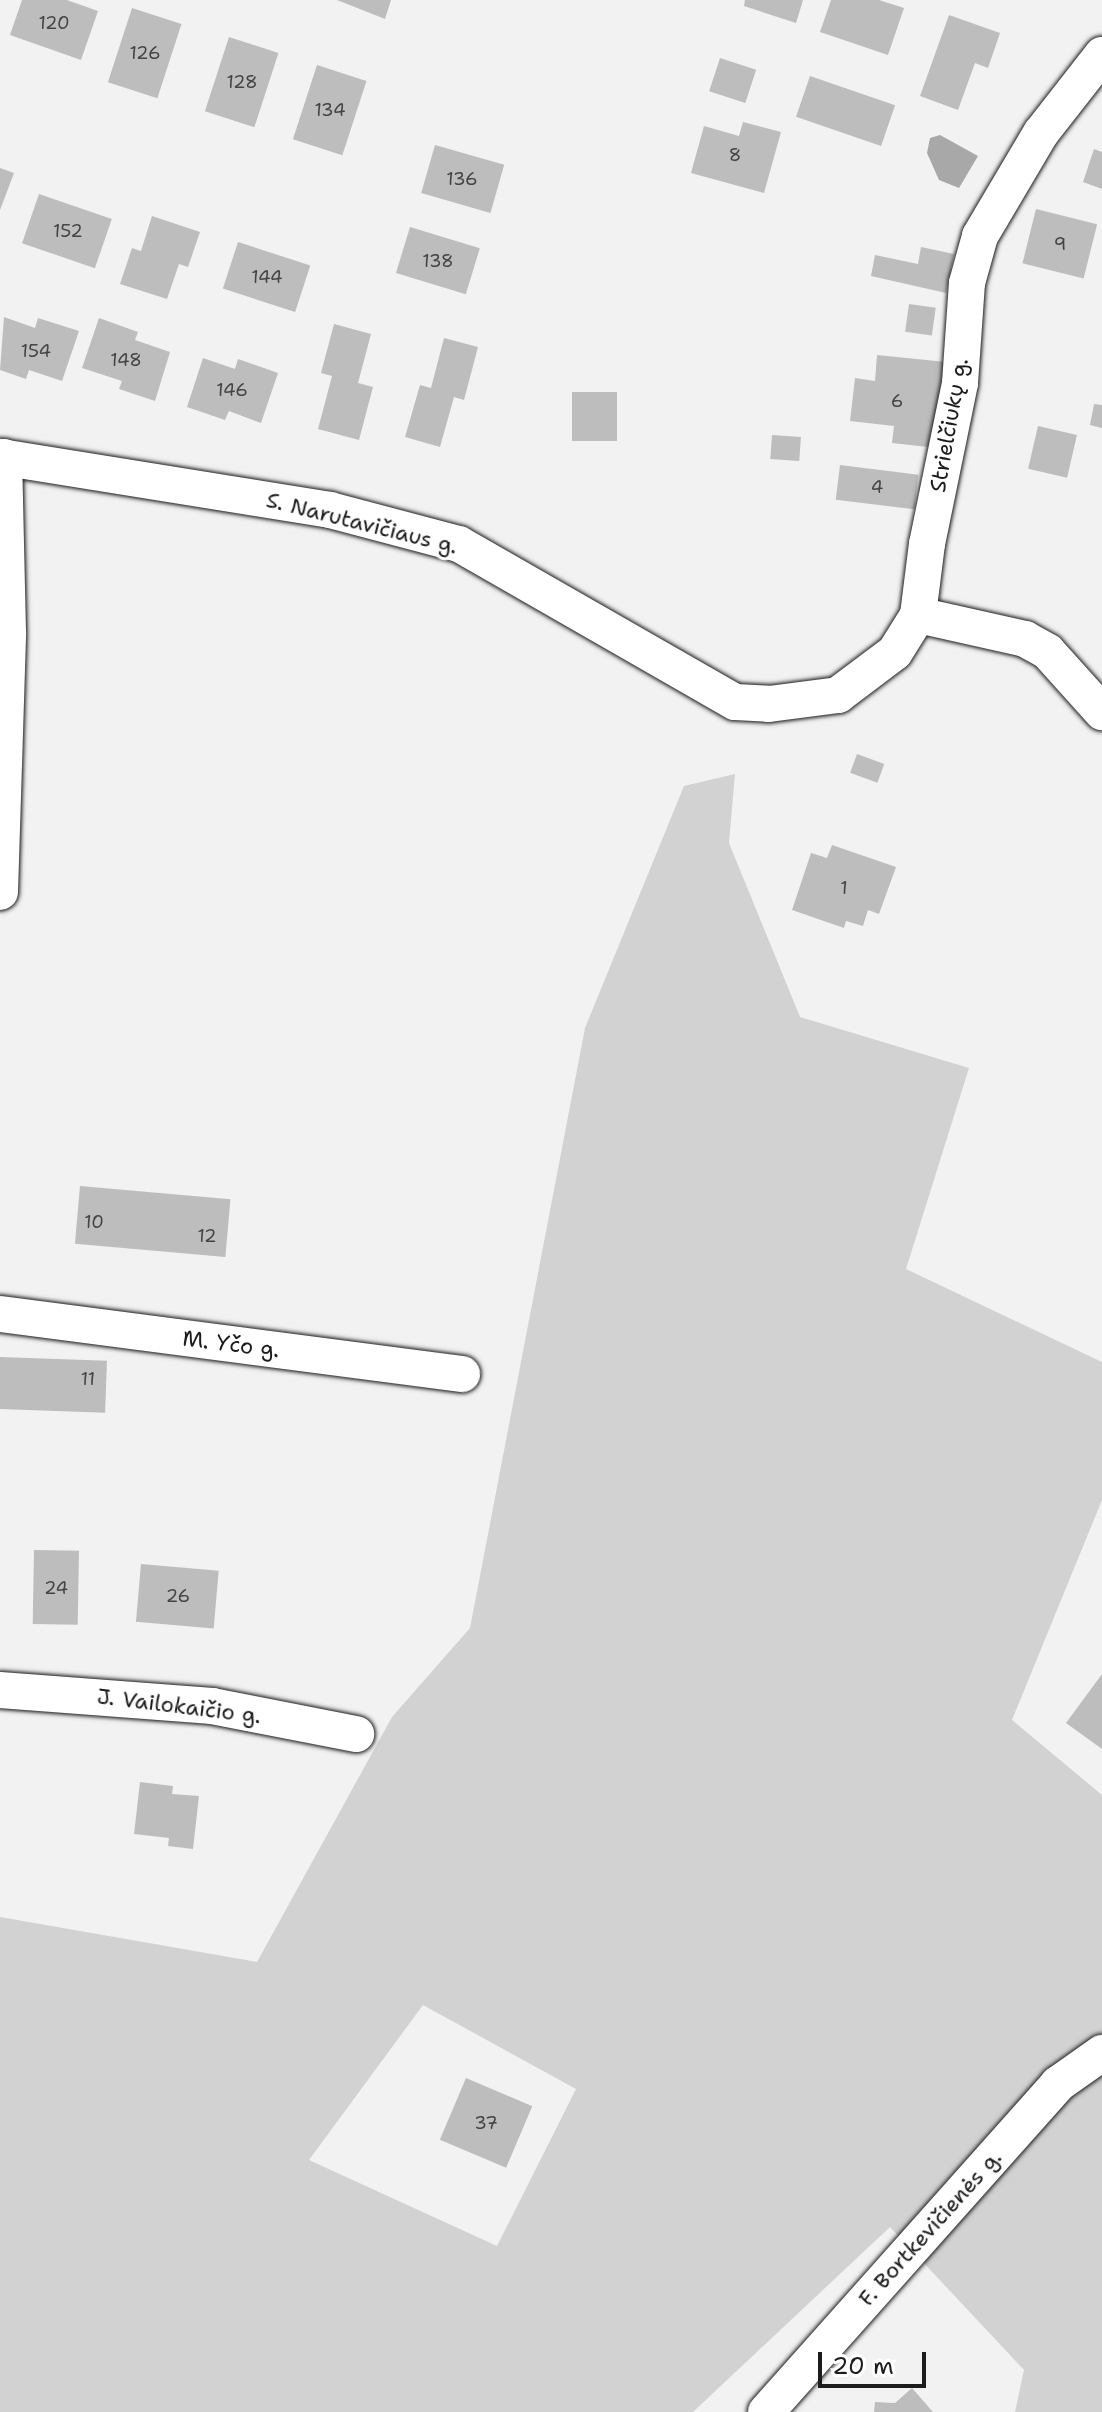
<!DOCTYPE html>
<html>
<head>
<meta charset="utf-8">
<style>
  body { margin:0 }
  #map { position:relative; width:1102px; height:2412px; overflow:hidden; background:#f2f2f2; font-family:"Shantell Sans",sans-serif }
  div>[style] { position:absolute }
  .green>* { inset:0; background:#d2d2d2 }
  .water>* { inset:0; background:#a8a8a8 }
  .building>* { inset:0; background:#bdbdbd; transform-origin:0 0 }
  .roads { filter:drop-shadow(0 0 2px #1c1c1c) drop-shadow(0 0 2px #1c1c1c) }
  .street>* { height:36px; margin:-18px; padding:0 18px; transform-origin:18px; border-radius:18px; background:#fff }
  span { translate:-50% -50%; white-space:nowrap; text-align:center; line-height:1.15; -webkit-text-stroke:6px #fff; paint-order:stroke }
  .number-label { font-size:18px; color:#444 }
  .number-label span { -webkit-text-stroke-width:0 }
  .street-label { font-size:22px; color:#1c1c1c }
  .scale { position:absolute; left:818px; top:2352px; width:108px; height:36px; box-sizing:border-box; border:4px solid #1c1c1c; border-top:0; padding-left:10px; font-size:24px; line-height:28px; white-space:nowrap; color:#1c1c1c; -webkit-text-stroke:6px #fff; paint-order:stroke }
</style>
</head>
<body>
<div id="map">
  <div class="green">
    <div style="clip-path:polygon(evenodd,735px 774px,729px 843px,800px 1017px,969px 1068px,906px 1269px,1102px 1362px,1102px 1500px,1012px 1720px,1102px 1795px,1102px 2412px,1015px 2412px,1024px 2370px,890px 2227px,693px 2412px,0 2412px,0 1917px,257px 1962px,392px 1717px,470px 1628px,585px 1028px,684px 786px,735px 774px,423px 2005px,576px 2089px,497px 2246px,309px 2160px,423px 2005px)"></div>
  </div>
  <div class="water">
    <div style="clip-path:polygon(940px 135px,978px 156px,959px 188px,939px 180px,927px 153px,930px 138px)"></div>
  </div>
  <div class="building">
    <div style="clip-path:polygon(22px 0,67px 0,98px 11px,81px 60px,10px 35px)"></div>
    <div style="clip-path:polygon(337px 0,391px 0,385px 19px)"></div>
    <div style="clip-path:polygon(745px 0,803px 0,796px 23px,744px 6px)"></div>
    <div style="clip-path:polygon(831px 0,879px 0,904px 8px,888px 55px,820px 32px)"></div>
    <div style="left:132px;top:8px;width:52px;height:78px;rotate:18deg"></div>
    <div style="clip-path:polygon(949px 15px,1000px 33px,988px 68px,975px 63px,958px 110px,920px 96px)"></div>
    <div style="left:229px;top:37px;width:52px;height:78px;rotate:18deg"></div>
    <div style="left:720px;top:58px;width:38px;height:35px;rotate:18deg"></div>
    <div style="left:317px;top:65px;width:52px;height:78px;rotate:18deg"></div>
    <div style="left:810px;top:76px;width:90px;height:43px;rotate:19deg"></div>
    <div style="clip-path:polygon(743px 122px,781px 132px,764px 193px,691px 173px,704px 126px,739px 136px)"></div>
    <div style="left:435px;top:145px;width:72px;height:50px;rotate:16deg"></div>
    <div style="clip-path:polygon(1094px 149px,1102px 152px,1102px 189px,1083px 182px)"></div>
    <div style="clip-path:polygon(0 168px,14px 173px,0 210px)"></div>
    <div style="left:39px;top:194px;width:77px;height:52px;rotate:19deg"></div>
    <div style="left:1036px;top:209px;width:63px;height:56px;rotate:14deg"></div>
    <div style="clip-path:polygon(152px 216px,200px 232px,188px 267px,179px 264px,167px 299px,120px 284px,132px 248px,141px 251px)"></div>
    <div style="left:410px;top:227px;width:73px;height:48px;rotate:17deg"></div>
    <div style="left:238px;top:242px;width:76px;height:49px;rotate:18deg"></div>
    <div style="clip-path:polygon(921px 247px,954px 254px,946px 293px,871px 276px,875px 255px,918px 264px)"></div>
    <div style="left:909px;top:304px;width:27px;height:28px;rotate:8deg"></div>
    <div style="clip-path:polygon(4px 317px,35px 328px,38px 318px,79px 331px,62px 381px,29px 370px,26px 379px,0 370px)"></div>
    <div style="clip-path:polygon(99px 318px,138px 332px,135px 340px,170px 352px,155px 401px,119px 389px,122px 381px,82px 368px)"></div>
    <div style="clip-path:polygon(334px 324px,371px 334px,358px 383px,373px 387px,359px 440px,318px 429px,332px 376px,321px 373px)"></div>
    <div style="clip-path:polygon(444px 338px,478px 347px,464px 400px,454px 397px,440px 447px,405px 437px,420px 385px,431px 388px)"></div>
    <div style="clip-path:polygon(877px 355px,946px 362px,937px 448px,892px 443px,894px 426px,850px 421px,855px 378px,875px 381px)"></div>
    <div style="clip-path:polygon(203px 358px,235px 369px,238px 359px,278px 373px,261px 423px,229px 411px,225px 420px,187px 407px)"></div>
    <div style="left:617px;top:392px;width:49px;height:45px;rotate:90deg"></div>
    <div style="clip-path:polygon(1094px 404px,1102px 405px,1102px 428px,1090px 425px)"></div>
    <div style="left:1038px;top:426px;width:40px;height:44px;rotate:13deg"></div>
    <div style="left:772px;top:435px;width:29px;height:24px;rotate:4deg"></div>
    <div style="left:840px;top:465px;width:79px;height:35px;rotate:7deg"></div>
    <div style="left:857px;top:754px;width:29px;height:20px;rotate:20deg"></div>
    <div style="clip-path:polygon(832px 845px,896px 867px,879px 914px,868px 910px,863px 926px,846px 921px,844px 928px,792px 910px,811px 853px,827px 858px)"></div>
    <div style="left:80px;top:1186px;width:151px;height:58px;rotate:5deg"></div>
    <div style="left:0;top:1357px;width:107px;height:52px;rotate:2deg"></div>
    <div style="left:34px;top:1550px;width:45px;height:74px;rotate:1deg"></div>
    <div style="left:141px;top:1564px;width:78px;height:58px;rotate:5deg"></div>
    <div style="clip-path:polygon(1102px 1674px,1102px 1749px,1066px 1723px)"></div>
    <div style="clip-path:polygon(140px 1782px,173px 1786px,172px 1794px,199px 1796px,193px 1849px,168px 1846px,169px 1838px,134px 1834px)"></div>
    <div style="left:466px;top:2078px;width:72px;height:67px;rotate:23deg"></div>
    <div style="clip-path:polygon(912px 2388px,933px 2412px,874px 2412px,875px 2402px,895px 2403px)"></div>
  </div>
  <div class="roads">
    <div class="street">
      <div style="left:0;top:457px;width:334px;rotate:9.1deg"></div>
      <div style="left:330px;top:510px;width:133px;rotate:14.8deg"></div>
      <div style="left:459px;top:544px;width:318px;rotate:29.8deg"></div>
      <div style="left:735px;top:702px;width:34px;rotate:3deg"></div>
      <div style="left:769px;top:704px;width:70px;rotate:-7.4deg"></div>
      <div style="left:838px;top:695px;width:71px;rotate:-37deg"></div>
      <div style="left:895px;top:652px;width:44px;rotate:-58.1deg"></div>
      <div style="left:918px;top:615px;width:72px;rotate:-82.8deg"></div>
      <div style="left:927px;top:544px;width:164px;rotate:-78.4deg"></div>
      <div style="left:960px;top:383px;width:100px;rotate:-86deg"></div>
      <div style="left:967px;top:283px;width:49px;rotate:-74.5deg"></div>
      <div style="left:980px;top:236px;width:120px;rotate:-59.4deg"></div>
      <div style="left:1041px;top:133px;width:99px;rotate:-52deg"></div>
      <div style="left:918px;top:615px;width:110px;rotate:12.6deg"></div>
      <div style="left:1025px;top:639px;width:26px;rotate:29deg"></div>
      <div style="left:1048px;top:652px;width:81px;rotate:48deg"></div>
      <div style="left:0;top:892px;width:260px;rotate:-88.2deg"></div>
      <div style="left:8px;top:632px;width:175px;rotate:-91.3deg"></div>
      <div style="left:0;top:1314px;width:466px;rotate:7.4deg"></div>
      <div style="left:0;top:1690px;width:213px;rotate:4.3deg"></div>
      <div style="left:212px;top:1706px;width:147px;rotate:11deg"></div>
      <div style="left:766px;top:2412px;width:439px;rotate:-48.3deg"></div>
      <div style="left:1058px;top:2084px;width:54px;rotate:-35.2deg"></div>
    </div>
  </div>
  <div class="number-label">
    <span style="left:54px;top:23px">120</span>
    <span style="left:145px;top:53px">126</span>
    <span style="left:242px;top:82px">128</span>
    <span style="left:330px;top:110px">134</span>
    <span style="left:735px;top:155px">8</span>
    <span style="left:462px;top:179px">136</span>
    <span style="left:68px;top:231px">152</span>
    <span style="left:1060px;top:244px">9</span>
    <span style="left:438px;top:261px">138</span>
    <span style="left:267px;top:277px">144</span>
    <span style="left:36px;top:351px">154</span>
    <span style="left:126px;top:360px">148</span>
    <span style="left:232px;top:390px">146</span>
    <span style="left:897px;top:401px">6</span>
    <span style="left:877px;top:487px">4</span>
    <span style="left:844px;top:888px">1</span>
    <span style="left:94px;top:1222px">10</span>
    <span style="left:207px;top:1236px">12</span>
    <span style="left:88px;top:1379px">11</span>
    <span style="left:56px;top:1588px">24</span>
    <span style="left:178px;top:1596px">26</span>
    <span style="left:486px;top:2123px">37</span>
  </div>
  <div class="street-label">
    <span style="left:949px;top:425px;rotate:-80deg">Strielčiukų g.</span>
    <span style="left:362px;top:523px;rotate:14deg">S. Narutavičiaus g.</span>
    <span style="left:231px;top:1344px;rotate:7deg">M. Yčo g.</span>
    <span style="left:179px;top:1706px;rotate:7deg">J. Vailokaičio g.</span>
    <span style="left:930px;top:2228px;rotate:-48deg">F. Bortkevičienės g.</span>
  </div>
  <div class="scale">20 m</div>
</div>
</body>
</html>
